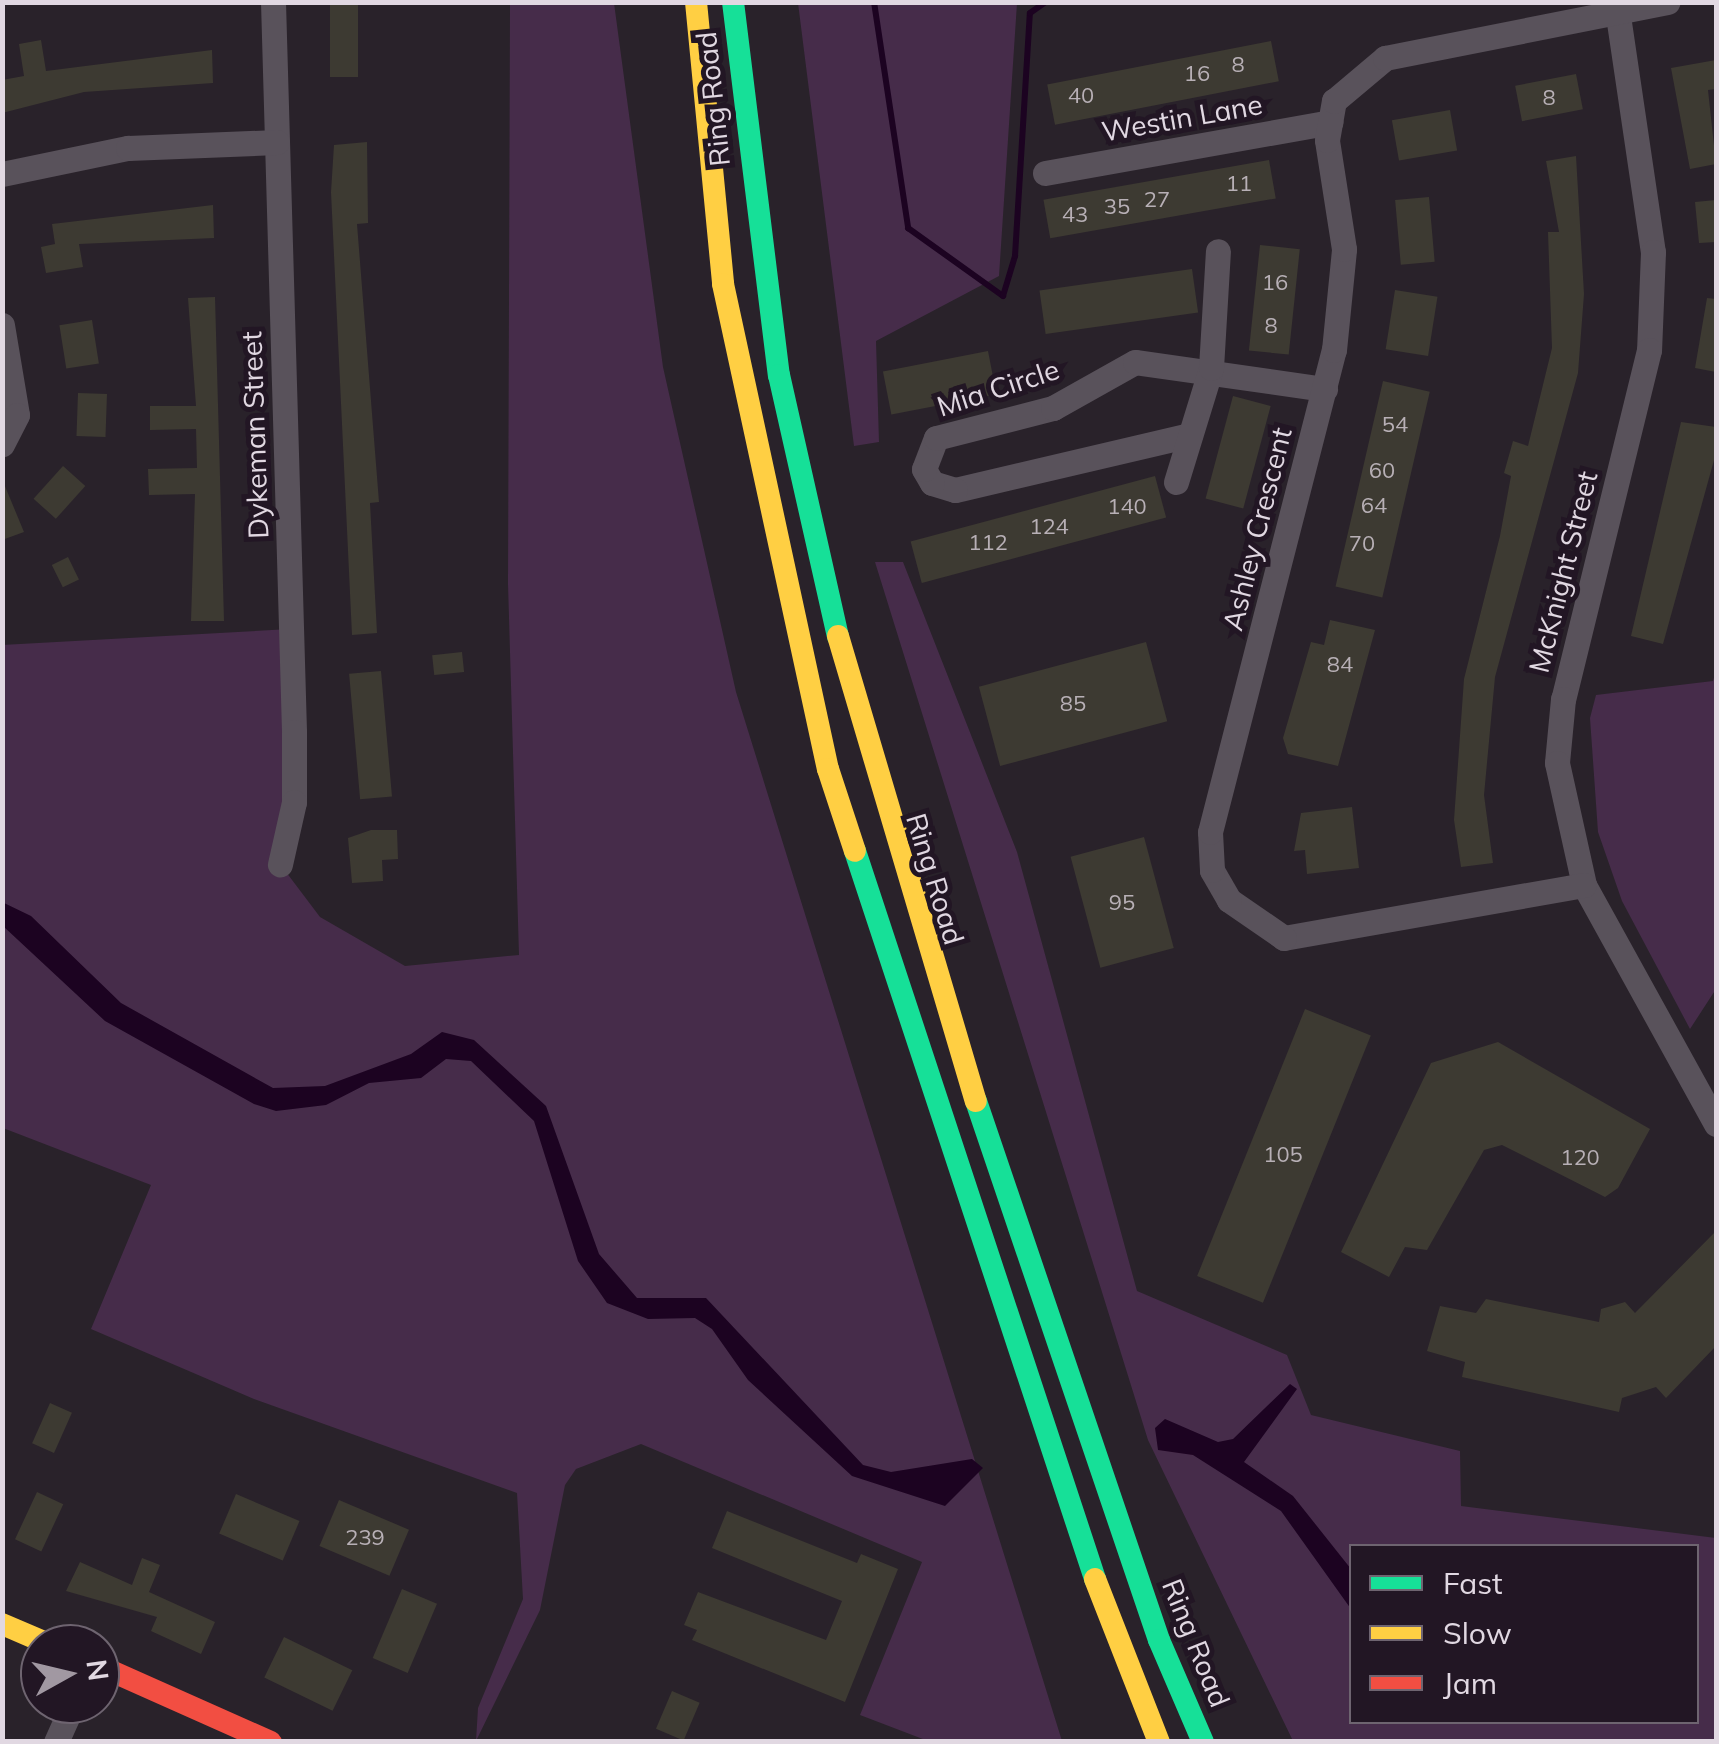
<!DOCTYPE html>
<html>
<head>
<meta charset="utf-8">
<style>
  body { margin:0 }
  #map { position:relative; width:1719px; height:1744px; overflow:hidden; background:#29222a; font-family:Mulish,sans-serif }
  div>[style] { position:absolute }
  .green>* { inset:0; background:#462c4a }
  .water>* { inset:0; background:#1c0321 }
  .stream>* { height:6px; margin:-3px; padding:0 3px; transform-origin:3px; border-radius:3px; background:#1c0321 }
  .building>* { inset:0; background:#3d3a32; transform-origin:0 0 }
  .street>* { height:25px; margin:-12.5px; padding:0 12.5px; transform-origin:12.5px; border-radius:12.5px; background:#59525b }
  .fast>* { height:22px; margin:-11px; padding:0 11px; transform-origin:11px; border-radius:11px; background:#16e098 }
  .slow>* { height:22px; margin:-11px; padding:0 11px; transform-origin:11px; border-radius:11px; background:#ffcf43 }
  .jam>* { height:22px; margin:-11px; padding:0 11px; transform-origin:11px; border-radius:11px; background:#f24e42 }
  span { translate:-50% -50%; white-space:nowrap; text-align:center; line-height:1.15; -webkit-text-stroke:10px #221624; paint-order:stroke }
  .number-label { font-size:22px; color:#b8b0b6 }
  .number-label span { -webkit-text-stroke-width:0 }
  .street-label { font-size:28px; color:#e1d8e2 }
  .frame { position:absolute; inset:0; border:5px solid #e1d8e2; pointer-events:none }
  .legend { position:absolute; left:1349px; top:1544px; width:350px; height:180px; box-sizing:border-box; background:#221624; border:2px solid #6e6470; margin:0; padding:12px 18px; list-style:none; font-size:30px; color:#e1d8e2 }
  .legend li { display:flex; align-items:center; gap:20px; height:50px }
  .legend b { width:50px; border:2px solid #6e6470 }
  .north { position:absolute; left:20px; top:1624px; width:100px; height:100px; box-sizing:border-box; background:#221624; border:2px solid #6e6470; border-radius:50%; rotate:82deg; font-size:28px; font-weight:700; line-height:40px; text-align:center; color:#e1d8e2 }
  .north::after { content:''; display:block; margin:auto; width:35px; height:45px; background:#a198a2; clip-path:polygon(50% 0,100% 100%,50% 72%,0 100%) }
</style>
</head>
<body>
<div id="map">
  <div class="green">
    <div style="clip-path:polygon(510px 3px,614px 3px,663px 367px,736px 692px,1062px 1741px,928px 1741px,860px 1715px,922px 1562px,641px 1444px,576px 1469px,565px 1485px,540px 1610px,476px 1741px,478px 1708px,523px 1599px,517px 1493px,254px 1399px,91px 1329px,151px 1185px,3px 1128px,2px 645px,290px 629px,280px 864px,320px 917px,405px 966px,519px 955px,508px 584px)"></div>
    <div style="clip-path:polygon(798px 3px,1017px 3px,999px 276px,876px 341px,879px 442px,854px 446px)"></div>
    <div style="clip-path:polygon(evenodd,875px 562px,903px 562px,1017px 852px,1137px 1291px,1287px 1355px,1311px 1415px,1460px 1451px,1461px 1506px,1716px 1538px,1716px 1741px,1293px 1741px,1148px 1440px,875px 562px,1352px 1546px,1696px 1546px,1696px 1722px,1352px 1722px,1352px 1546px)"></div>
    <div style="clip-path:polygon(1716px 671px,1716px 989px,1690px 1029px,1622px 901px,1598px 832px,1590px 718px,1596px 695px,1713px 681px)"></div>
  </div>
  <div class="water">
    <div style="clip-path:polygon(2px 902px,31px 916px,121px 1003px,273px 1088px,325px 1086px,411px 1054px,442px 1032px,474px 1040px,546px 1106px,599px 1254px,637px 1298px,706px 1298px,863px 1465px,891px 1472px,972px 1459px,983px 1468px,945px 1506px,852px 1476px,748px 1380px,712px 1329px,695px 1318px,648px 1319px,607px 1303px,578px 1261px,534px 1121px,471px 1061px,446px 1059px,421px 1078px,369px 1083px,326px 1105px,276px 1111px,254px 1104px,105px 1021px,3px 926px)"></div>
    <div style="clip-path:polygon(1290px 1384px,1297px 1389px,1244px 1462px,1293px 1496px,1351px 1569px,1351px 1609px,1281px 1511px,1193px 1455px,1158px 1450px,1155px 1428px,1165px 1419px,1218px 1442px,1233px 1439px)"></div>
  </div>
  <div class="stream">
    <div style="left:874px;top:2px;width:229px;rotate:81.4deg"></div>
    <div style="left:908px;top:228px;width:117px;rotate:35.6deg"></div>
    <div style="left:1003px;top:296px;width:42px;rotate:-73.3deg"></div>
    <div style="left:1015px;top:256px;width:243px;rotate:-86.5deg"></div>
    <div style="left:1030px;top:13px;width:19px;rotate:-35deg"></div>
  </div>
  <div class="building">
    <div style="left:330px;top:2px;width:28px;height:75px"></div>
    <div style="clip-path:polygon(41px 40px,46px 71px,212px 50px,213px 83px,84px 92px,2px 113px,2px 80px,24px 76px,19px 44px)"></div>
    <div style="left:1271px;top:41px;width:41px;height:228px;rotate:79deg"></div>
    <div style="clip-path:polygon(1716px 60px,1716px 89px,1708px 90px,1716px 164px,1690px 169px,1671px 68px)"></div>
    <div style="left:1576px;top:74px;width:36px;height:62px;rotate:79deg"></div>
    <div style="left:1450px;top:110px;width:41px;height:59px;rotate:80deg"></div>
    <div style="clip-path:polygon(367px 142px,368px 223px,357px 224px,379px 502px,370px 503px,377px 633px,352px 635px,331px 192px,334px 145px)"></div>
    <div style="clip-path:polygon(1576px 156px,1584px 294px,1578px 373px,1495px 677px,1484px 795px,1493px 863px,1461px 867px,1454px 820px,1464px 679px,1500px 536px,1511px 476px,1504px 473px,1513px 441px,1528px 446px,1552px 348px,1548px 232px,1559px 232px,1546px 161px)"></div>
    <div style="left:1269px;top:160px;width:39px;height:229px;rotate:80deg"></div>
    <div style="left:1429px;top:197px;width:65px;height:34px;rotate:85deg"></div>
    <div style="clip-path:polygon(1716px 200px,1716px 242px,1699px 243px,1695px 202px)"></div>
    <div style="clip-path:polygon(213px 205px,214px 238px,79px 244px,83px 267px,46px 273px,41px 247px,55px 244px,52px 224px)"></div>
    <div style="left:1260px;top:245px;width:40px;height:106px;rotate:6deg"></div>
    <div style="left:1192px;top:269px;width:44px;height:154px;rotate:82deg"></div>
    <div style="left:1395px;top:290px;width:43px;height:60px;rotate:9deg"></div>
    <div style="clip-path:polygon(215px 297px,224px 621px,191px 621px,195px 494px,149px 495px,148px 469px,197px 468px,196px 429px,150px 430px,150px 406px,196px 406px,188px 298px)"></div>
    <div style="clip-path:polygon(1707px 298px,1716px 299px,1716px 372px,1695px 368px)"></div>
    <div style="left:92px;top:320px;width:44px;height:33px;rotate:81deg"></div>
    <div style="left:988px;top:351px;width:44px;height:107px;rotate:79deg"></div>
    <div style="left:1383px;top:381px;width:48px;height:211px;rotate:13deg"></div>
    <div style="left:78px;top:393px;width:29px;height:43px;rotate:2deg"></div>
    <div style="left:1233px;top:396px;width:39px;height:106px;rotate:15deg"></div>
    <div style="clip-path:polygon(1681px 422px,1716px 427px,1716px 453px,1663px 644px,1631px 636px)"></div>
    <div style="left:63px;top:466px;width:30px;height:44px;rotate:42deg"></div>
    <div style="left:1155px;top:476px;width:43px;height:253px;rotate:75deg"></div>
    <div style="clip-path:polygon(2px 479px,24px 532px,2px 540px)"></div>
    <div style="left:68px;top:557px;width:25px;height:18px;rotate:64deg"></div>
    <div style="clip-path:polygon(1330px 620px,1375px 630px,1338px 766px,1288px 754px,1283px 738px,1311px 642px,1324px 645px)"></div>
    <div style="left:1146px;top:642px;width:82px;height:173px;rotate:75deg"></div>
    <div style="left:462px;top:652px;width:20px;height:30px;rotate:84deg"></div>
    <div style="left:381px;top:671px;width:126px;height:32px;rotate:85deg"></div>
    <div style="clip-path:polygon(1352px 807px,1359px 868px,1307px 874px,1305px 850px,1294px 851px,1301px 813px)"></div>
    <div style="clip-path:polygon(371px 830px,397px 830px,398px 859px,382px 860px,383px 881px,352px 883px,348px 838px)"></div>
    <div style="left:1144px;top:837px;width:115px;height:76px;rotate:75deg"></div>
    <div style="left:1305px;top:1009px;width:71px;height:288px;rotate:22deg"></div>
    <div style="clip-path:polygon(1498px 1042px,1650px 1129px,1618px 1188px,1605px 1197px,1502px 1145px,1484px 1150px,1427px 1250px,1405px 1247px,1389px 1277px,1341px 1252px,1431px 1063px)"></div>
    <div style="clip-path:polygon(1716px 1231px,1716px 1346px,1666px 1398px,1656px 1387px,1622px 1398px,1619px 1412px,1462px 1377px,1465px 1362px,1427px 1351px,1440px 1306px,1476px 1313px,1486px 1299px,1599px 1322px,1601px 1309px,1625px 1302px,1635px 1313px)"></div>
    <div style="left:50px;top:1403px;width:24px;height:44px;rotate:24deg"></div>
    <div style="left:37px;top:1492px;width:29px;height:52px;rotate:25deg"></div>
    <div style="left:236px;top:1494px;width:69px;height:43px;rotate:23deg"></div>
    <div style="left:339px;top:1500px;width:76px;height:50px;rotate:23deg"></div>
    <div style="clip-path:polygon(727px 1511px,857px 1563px,861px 1554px,898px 1569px,845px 1702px,692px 1640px,697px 1630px,684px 1625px,698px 1592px,826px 1640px,842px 1601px,712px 1548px)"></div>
    <div style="clip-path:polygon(142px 1558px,160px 1565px,149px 1592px,215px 1622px,201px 1654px,151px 1631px,157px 1617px,66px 1591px,80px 1562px,132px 1585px)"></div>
    <div style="left:402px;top:1589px;width:38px;height:75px;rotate:23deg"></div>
    <div style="left:284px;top:1637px;width:76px;height:45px;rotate:26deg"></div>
    <div style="left:672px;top:1691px;width:30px;height:41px;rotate:23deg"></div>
  </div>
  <div class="street">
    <div style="left:273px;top:2px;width:730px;rotate:88.35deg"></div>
    <div style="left:294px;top:732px;width:70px;rotate:90deg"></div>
    <div style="left:294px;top:802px;width:64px;rotate:102.7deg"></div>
    <div style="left:1616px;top:2px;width:253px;rotate:81.6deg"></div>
    <div style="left:1653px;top:252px;width:98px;rotate:92.3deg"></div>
    <div style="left:1649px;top:350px;width:359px;rotate:103.8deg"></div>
    <div style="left:1563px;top:699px;width:64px;rotate:95.4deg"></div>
    <div style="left:1557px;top:763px;width:125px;rotate:77.5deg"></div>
    <div style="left:1584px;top:885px;width:273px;rotate:61.1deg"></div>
    <div style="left:1045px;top:173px;width:290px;rotate:-10.1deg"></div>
    <div style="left:2px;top:174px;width:129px;rotate:-11.7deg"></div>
    <div style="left:128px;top:148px;width:149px;rotate:-2.3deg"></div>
    <div style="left:2px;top:325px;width:91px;rotate:80.5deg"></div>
    <div style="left:17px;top:415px;width:33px;rotate:117deg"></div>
    <div style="left:1190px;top:435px;width:241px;rotate:166.8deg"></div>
    <div style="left:955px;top:490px;width:24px;rotate:-163deg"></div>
    <div style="left:932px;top:483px;width:16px;rotate:-120deg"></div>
    <div style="left:924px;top:469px;width:33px;rotate:-69deg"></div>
    <div style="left:936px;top:438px;width:121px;rotate:-14.4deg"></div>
    <div style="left:1053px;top:408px;width:94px;rotate:-29.3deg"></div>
    <div style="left:1135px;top:362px;width:192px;rotate:8.1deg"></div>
    <div style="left:1176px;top:482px;width:119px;rotate:-72.9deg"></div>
    <div style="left:1211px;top:368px;width:117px;rotate:-86.6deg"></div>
    <div style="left:1584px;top:885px;width:305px;rotate:170deg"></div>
    <div style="left:1284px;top:938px;width:67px;rotate:-145.4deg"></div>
    <div style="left:1229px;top:900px;width:34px;rotate:-120deg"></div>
    <div style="left:1212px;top:870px;width:38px;rotate:-93deg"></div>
    <div style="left:1210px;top:832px;width:498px;rotate:-75.6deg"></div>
    <div style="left:1334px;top:350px;width:101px;rotate:-84.3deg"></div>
    <div style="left:1344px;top:249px;width:110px;rotate:-98.9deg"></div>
    <div style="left:1327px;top:140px;width:40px;rotate:-80deg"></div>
    <div style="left:1334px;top:101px;width:67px;rotate:-40.1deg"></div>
    <div style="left:1385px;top:58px;width:288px;rotate:-11.2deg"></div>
    <div style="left:56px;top:1742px;width:42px;rotate:-65.9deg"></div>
  </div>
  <div class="fast">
    <div style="left:733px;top:2px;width:376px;rotate:83deg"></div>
    <div style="left:779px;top:375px;width:268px;rotate:77.3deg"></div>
    <div style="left:855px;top:851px;width:767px;rotate:71.75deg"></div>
    <div style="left:976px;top:1101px;width:569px;rotate:71.25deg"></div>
    <div style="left:1159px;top:1640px;width:111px;rotate:66.7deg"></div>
  </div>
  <div class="slow">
    <div style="left:696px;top:2px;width:283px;rotate:84.5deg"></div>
    <div style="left:723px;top:284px;width:496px;rotate:77.8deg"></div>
    <div style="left:828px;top:769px;width:86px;rotate:71.8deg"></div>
    <div style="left:838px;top:636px;width:485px;rotate:73.5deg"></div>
    <div style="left:1095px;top:1579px;width:175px;rotate:68.6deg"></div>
    <div style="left:2px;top:1624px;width:51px;rotate:23.1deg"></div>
  </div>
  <div class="jam">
    <div style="left:100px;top:1666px;width:187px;rotate:24deg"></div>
  </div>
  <div class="number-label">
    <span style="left:1238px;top:65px">8</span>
    <span style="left:1197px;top:74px">16</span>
    <span style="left:1081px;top:96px">40</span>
    <span style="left:1549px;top:98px">8</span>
    <span style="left:1239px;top:184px">11</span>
    <span style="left:1157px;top:200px">27</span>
    <span style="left:1117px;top:207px">35</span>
    <span style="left:1075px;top:215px">43</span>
    <span style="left:1275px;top:283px">16</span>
    <span style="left:1271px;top:326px">8</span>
    <span style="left:1395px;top:425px">54</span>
    <span style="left:1382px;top:471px">60</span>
    <span style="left:1374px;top:506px">64</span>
    <span style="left:1127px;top:507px">140</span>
    <span style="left:1049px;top:527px">124</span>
    <span style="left:988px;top:543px">112</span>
    <span style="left:1362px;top:544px">70</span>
    <span style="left:1340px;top:665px">84</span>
    <span style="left:1073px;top:704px">85</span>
    <span style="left:1122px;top:903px">95</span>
    <span style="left:1283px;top:1155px">105</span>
    <span style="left:1580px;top:1158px">120</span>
    <span style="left:365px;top:1538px">239</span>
  </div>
  <div class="street-label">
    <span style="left:713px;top:99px;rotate:-96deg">Ring Road</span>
    <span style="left:1182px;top:118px;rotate:-10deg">Westin Lane</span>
    <span style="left:998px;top:388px;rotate:-18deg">Mia Circle</span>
    <span style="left:255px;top:435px;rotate:-92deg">Dykeman Street</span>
    <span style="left:1257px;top:529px;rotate:-76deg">Ashley Crescent</span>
    <span style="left:1563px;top:572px;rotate:-76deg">McKnight Street</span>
    <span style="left:935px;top:879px;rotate:73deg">Ring Road</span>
    <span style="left:1196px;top:1643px;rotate:68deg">Ring Road</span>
  </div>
  <div class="frame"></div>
  <ul class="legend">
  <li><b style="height:12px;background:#16e098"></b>Fast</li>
  <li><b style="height:12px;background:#ffcf43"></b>Slow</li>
  <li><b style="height:12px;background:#f24e42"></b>Jam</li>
  </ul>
  <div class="north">N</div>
</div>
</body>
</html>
